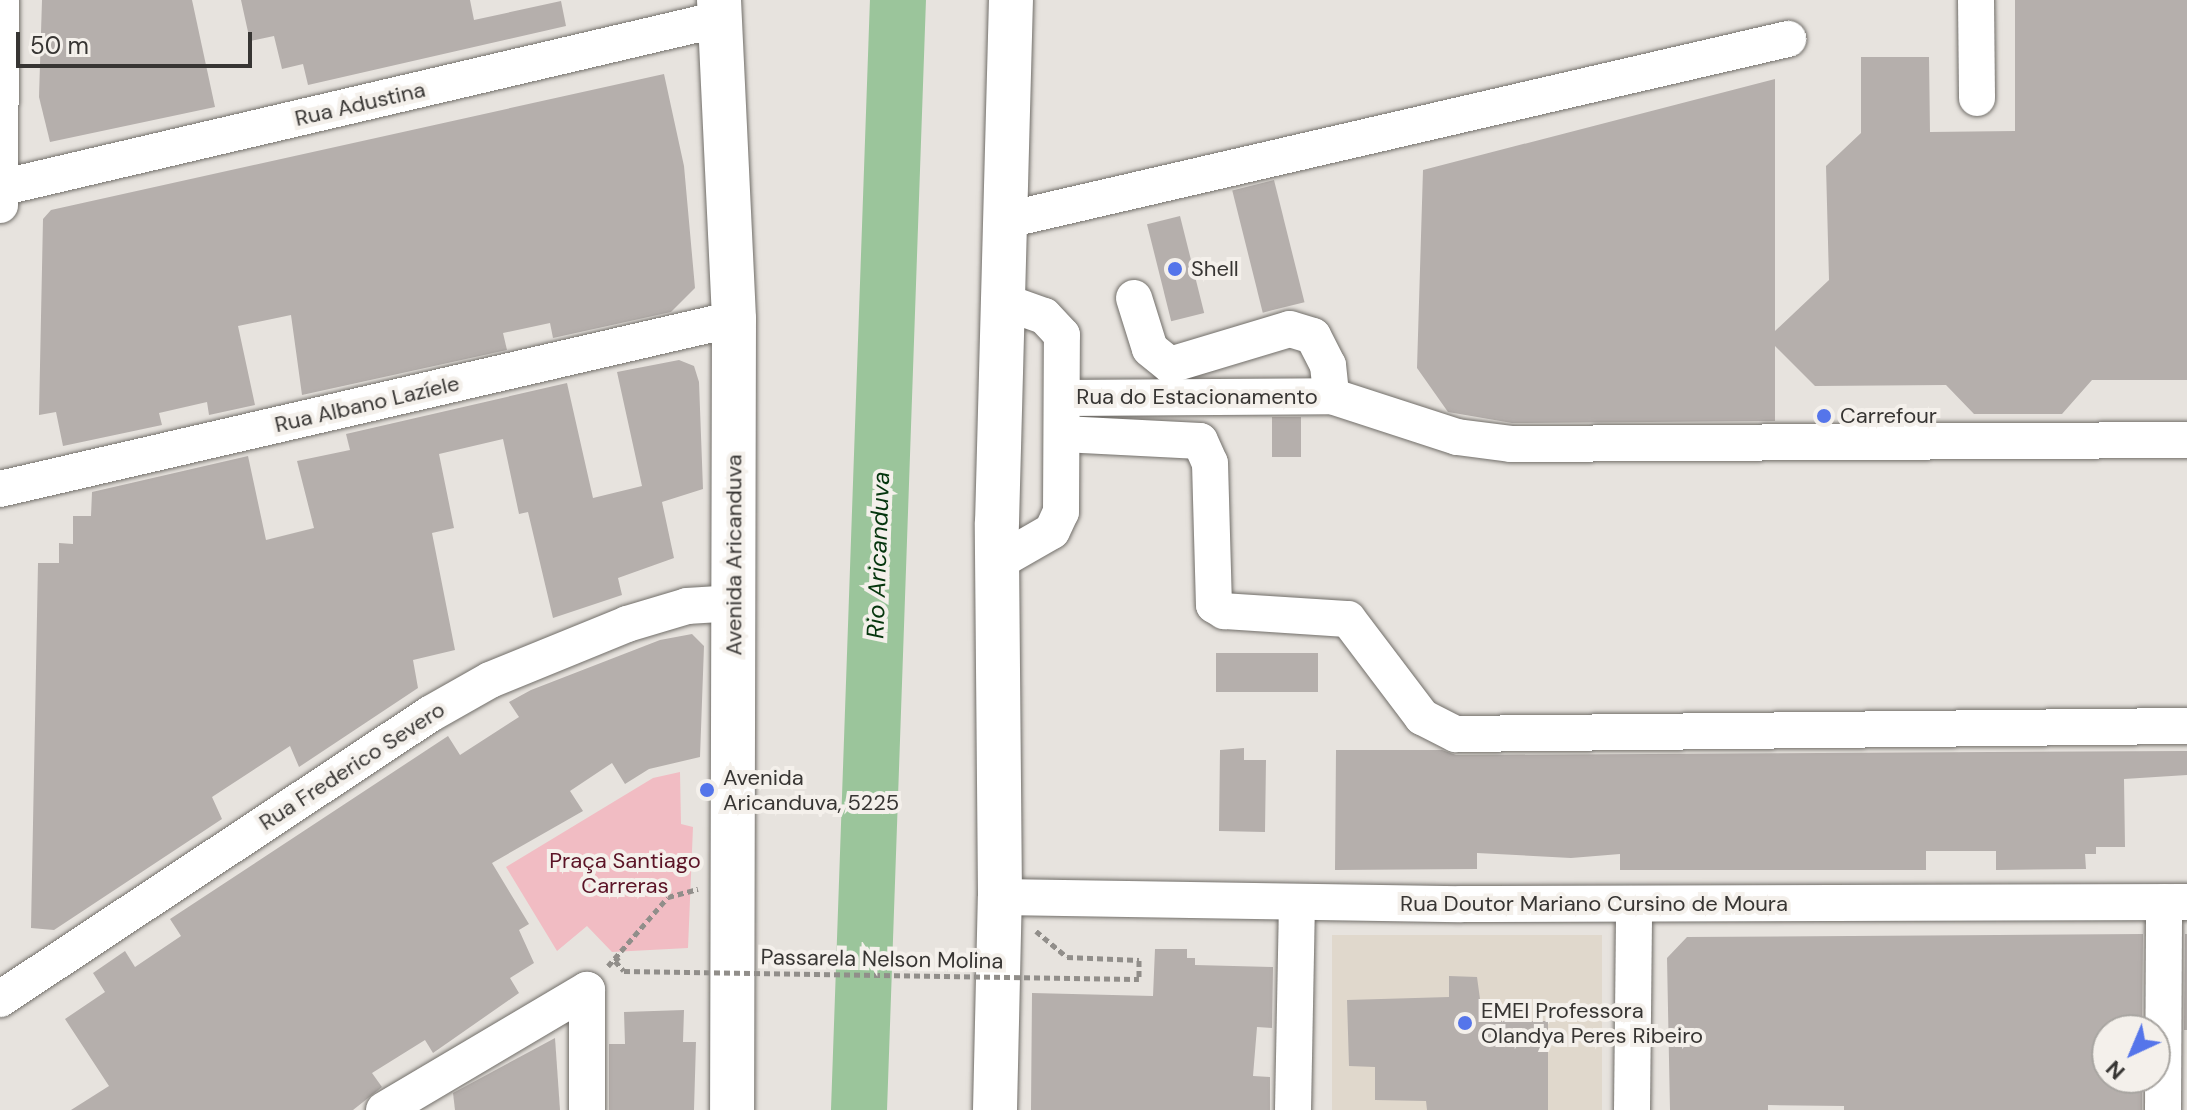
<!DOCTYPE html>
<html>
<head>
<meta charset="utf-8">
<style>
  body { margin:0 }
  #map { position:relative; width:2187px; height:1110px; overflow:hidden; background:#e7e3de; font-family:"DM Sans",sans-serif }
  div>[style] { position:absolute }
  .built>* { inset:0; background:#e0d8cc; transform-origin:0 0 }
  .green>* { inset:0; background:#f1bcc3 }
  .river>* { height:56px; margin:-28px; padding:0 28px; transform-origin:28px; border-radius:28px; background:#9bc59b }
  .building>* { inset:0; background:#b5afac; transform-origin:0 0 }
  .path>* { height:5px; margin-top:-2.5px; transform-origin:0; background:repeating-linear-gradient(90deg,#918e8a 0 6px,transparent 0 10px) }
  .roads { filter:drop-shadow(0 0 2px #716e69) drop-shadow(0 0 2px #716e69) }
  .minor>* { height:36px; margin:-18px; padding:0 18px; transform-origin:18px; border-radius:18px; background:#fff }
  .highway>* { height:44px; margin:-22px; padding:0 22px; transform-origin:22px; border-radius:22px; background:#fff }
  .path-bridge>* { height:5px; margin-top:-2.5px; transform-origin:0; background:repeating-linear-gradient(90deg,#918e8a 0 6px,transparent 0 10px) }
  .dots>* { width:22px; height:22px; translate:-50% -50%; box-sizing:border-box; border:4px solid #f4f0eb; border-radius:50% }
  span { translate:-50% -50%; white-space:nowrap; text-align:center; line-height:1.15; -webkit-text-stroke:8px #f4f0eb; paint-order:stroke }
  .street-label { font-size:22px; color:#373533 }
  .poi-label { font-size:22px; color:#373533 }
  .left { translate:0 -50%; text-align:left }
  .park-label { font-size:22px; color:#5b1326 }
  .water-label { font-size:24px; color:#05350d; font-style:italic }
  .north { position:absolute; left:2091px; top:1014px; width:80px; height:80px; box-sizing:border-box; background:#f4f0eb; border:2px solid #a8a5a1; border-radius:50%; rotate:224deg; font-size:22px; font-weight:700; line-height:32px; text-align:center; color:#373533 }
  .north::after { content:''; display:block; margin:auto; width:28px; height:36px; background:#5575ea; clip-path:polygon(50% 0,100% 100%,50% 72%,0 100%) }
  .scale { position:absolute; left:16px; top:32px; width:236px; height:36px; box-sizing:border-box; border:4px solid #373533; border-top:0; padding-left:10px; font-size:24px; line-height:28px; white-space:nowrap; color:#373533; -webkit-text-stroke:6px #f4f0eb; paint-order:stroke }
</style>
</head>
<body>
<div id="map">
  <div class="built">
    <div style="left:1332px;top:935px;width:270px;height:175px"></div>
  </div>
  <div class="green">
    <div style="clip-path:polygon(680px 772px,681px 824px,693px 827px,688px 948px,612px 952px,587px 926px,557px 951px,506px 867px,653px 778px)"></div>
  </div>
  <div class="river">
    <div style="left:859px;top:1110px;width:1111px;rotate:-87.99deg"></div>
  </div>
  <div class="building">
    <div style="clip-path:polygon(42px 0,192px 0,215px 107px,50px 142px,39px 97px)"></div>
    <div style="clip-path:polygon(241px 0,470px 0,474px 20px,561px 1px,566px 26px,308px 85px,303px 64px,282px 69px,274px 36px,250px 41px)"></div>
    <div style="clip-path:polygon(2015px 0,2187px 0,2187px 380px,2092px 380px,2062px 414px,1974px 414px,1946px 385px,1815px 386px,1775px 346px,1775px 421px,1512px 423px,1448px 412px,1417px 368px,1423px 170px,1775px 79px,1775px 331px,1829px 280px,1826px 166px,1861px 133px,1861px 57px,1929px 57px,1930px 132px,2015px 131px)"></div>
    <div style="clip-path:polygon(664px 74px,684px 166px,695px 288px,671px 312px,553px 338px,550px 323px,503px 333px,507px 350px,302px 395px,291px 315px,238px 326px,255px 405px,209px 415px,207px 402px,159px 413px,162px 425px,63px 446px,56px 412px,39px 415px,43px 219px,51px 210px)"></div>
    <div style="left:1274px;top:180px;width:126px;height:43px;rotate:76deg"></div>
    <div style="left:1180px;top:216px;width:100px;height:34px;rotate:76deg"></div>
    <div style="clip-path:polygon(679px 360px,694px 366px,699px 382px,703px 489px,662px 502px,674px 558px,618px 578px,622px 595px,553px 618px,528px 512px,519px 514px,503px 439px,439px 454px,454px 528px,432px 533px,455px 650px,413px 660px,418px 688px,299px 767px,290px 746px,212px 797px,222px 819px,54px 930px,31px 928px,38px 563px,59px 563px,59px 543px,73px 544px,73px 516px,91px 516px,92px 492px,248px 456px,266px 540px,314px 528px,297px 461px,350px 450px,346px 434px,567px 383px,593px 498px,642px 486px,617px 372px)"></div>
    <div style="left:1272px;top:417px;width:29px;height:40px"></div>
    <div style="clip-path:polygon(692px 634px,704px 646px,700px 757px,649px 769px,625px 784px,612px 763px,570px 791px,583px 811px,492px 863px,529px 924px,519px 930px,534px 963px,510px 978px,519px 993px,433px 1053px,425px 1040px,372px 1073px,382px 1087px,353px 1110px,71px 1110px,109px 1086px,65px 1019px,105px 992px,93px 973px,125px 951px,135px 967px,181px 936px,170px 919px,448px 736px,460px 755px,519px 717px,509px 702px,531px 690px,660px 640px)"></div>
    <div style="left:1216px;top:653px;width:102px;height:39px"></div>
    <div style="clip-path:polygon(1244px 748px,1244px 760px,1266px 760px,1265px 832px,1219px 831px,1220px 750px)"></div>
    <div style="clip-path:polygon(1336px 750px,1442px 750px,1456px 755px,2187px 751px,2187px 775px,2124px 779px,2125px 847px,2096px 847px,2096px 854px,2085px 854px,2086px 869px,1996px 870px,1996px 851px,1926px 851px,1926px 870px,1620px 870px,1620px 854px,1571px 858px,1477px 853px,1477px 869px,1335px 870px)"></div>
    <div style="clip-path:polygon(2143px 934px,2142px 1030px,2107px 1030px,2107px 1078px,2142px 1078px,2142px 1110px,1844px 1110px,1844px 1106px,1768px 1105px,1768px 1110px,1670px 1110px,1667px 958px,1687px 937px)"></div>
    <div style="clip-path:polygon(2185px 934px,2187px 934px,2187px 1030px,2184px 1030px)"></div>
    <div style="clip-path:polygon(1155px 949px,1187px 949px,1187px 958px,1195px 958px,1195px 965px,1273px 967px,1272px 1028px,1257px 1027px,1253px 1076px,1270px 1077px,1270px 1110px,1031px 1110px,1032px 993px,1153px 996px)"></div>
    <div style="clip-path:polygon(1449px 976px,1477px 977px,1483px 1021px,1548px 1021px,1548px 1110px,1427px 1110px,1426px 1101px,1375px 1100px,1375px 1067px,1349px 1066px,1347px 1000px,1449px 997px)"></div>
    <div style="clip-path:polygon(684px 1010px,683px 1042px,696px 1042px,694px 1110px,609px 1110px,609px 1044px,625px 1044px,624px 1012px)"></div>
    <div style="clip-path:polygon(555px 1038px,560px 1110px,455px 1110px,453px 1093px)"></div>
  </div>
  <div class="path">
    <div style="left:1036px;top:931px;width:40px;rotate:40deg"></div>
    <div style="left:1067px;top:957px;width:72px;rotate:2.4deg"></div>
    <div style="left:1139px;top:960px;width:19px;rotate:90deg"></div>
    <div style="left:619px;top:957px;width:6px;rotate:135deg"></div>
    <div style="left:615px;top:961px;width:13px;rotate:48deg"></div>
    <div style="left:608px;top:966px;width:91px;rotate:-49deg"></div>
    <div style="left:668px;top:897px;width:31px;rotate:-15deg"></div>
  </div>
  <div class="roads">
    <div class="minor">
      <div style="left:1976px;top:0;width:98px;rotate:89.4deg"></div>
      <div style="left:0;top:188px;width:740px;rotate:-13.21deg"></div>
      <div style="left:0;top:205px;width:205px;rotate:-89.7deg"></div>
      <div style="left:1007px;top:220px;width:802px;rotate:-13.05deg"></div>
      <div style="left:1134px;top:298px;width:53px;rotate:72.6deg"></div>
      <div style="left:1150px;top:349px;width:26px;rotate:39deg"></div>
      <div style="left:1170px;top:365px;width:125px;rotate:-16.7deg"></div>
      <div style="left:1290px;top:329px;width:24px;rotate:17deg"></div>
      <div style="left:1313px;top:336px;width:33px;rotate:63deg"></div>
      <div style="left:1328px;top:365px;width:31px;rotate:84deg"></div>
      <div style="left:1064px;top:398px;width:267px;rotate:-0.4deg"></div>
      <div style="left:1331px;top:396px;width:133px;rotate:18deg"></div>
      <div style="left:1457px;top:437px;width:54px;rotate:7.4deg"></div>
      <div style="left:1511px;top:444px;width:676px;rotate:-0.34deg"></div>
      <div style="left:1063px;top:434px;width:137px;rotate:2.9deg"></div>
      <div style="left:1200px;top:441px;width:24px;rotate:66deg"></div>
      <div style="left:1210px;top:463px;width:142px;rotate:88.4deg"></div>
      <div style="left:1214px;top:605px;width:12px;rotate:31deg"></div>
      <div style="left:1224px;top:611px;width:124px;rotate:3.7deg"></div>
      <div style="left:1348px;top:619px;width:123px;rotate:52.9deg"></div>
      <div style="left:1422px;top:717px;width:38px;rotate:27deg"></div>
      <div style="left:1456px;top:734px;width:731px;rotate:-0.63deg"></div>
      <div style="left:0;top:489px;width:753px;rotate:-13.04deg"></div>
      <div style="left:998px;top:562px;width:62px;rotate:-29.9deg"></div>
      <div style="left:1052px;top:531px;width:21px;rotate:-65deg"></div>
      <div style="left:1061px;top:512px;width:177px;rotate:-89.7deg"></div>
      <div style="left:1062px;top:335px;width:26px;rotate:-133deg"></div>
      <div style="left:1044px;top:316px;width:41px;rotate:-160.3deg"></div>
      <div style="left:1000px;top:897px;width:461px;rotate:0.9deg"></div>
      <div style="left:1461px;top:904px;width:726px;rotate:-0.16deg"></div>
      <div style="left:0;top:999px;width:516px;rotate:-33.54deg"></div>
      <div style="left:430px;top:714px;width:69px;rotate:-29.5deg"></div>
      <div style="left:490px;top:680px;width:148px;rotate:-22.2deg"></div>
      <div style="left:627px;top:624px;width:63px;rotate:-16.7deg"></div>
      <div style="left:687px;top:606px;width:48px;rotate:-3.6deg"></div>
      <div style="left:384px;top:1110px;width:236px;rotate:-30.6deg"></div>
      <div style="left:587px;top:990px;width:120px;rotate:90deg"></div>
      <div style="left:1293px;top:1110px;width:207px;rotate:-88.9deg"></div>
      <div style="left:1632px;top:1110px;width:206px;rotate:-89.4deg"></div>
      <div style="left:2163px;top:1110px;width:208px;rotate:-89.7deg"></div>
    </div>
    <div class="highway">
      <div style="left:719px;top:0;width:319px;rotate:87.3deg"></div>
      <div style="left:734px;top:319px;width:791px;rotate:90.14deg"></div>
      <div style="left:995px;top:1110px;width:213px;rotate:-88.7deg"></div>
      <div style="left:1000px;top:897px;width:374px;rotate:-90.5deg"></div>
      <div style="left:997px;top:523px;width:523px;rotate:-88.47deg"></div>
    </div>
  </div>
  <div class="path-bridge">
    <div style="left:624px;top:971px;width:515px;rotate:0.89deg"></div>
  </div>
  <div class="dots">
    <div style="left:1175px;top:269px;background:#5575ea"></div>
    <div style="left:1824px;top:416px;background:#5575ea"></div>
    <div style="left:707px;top:790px;background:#5575ea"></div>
    <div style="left:1465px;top:1023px;background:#5575ea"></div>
  </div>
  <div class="street-label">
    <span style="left:360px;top:104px;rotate:-13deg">Rua Adustina</span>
    <span style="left:1197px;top:397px">Rua do Estacionamento</span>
    <span style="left:367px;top:404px;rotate:-13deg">Rua Albano Lazíele</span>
    <span style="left:734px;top:555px;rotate:-90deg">Avenida Aricanduva</span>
    <span style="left:352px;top:766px;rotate:-33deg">Rua Frederico Severo</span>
    <span style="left:1594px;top:904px">Rua Doutor Mariano Cursino de Moura</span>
    <span style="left:882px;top:959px;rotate:1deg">Passarela Nelson Molina</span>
  </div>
  <div class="poi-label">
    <span class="left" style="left:1191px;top:269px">Shell</span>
    <span class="left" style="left:1840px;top:416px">Carrefour</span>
    <span class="left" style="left:723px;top:790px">Avenida<br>Aricanduva, 5225</span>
    <span class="left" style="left:1481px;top:1023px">EMEI Professora<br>Olandya Peres Ribeiro</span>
  </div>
  <div class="park-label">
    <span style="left:625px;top:873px">Praça Santiago<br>Carreras</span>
  </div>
  <div class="water-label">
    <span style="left:878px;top:555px;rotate:-88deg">Rio Aricanduva</span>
  </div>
  <div class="north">N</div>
  <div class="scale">50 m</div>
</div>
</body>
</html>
